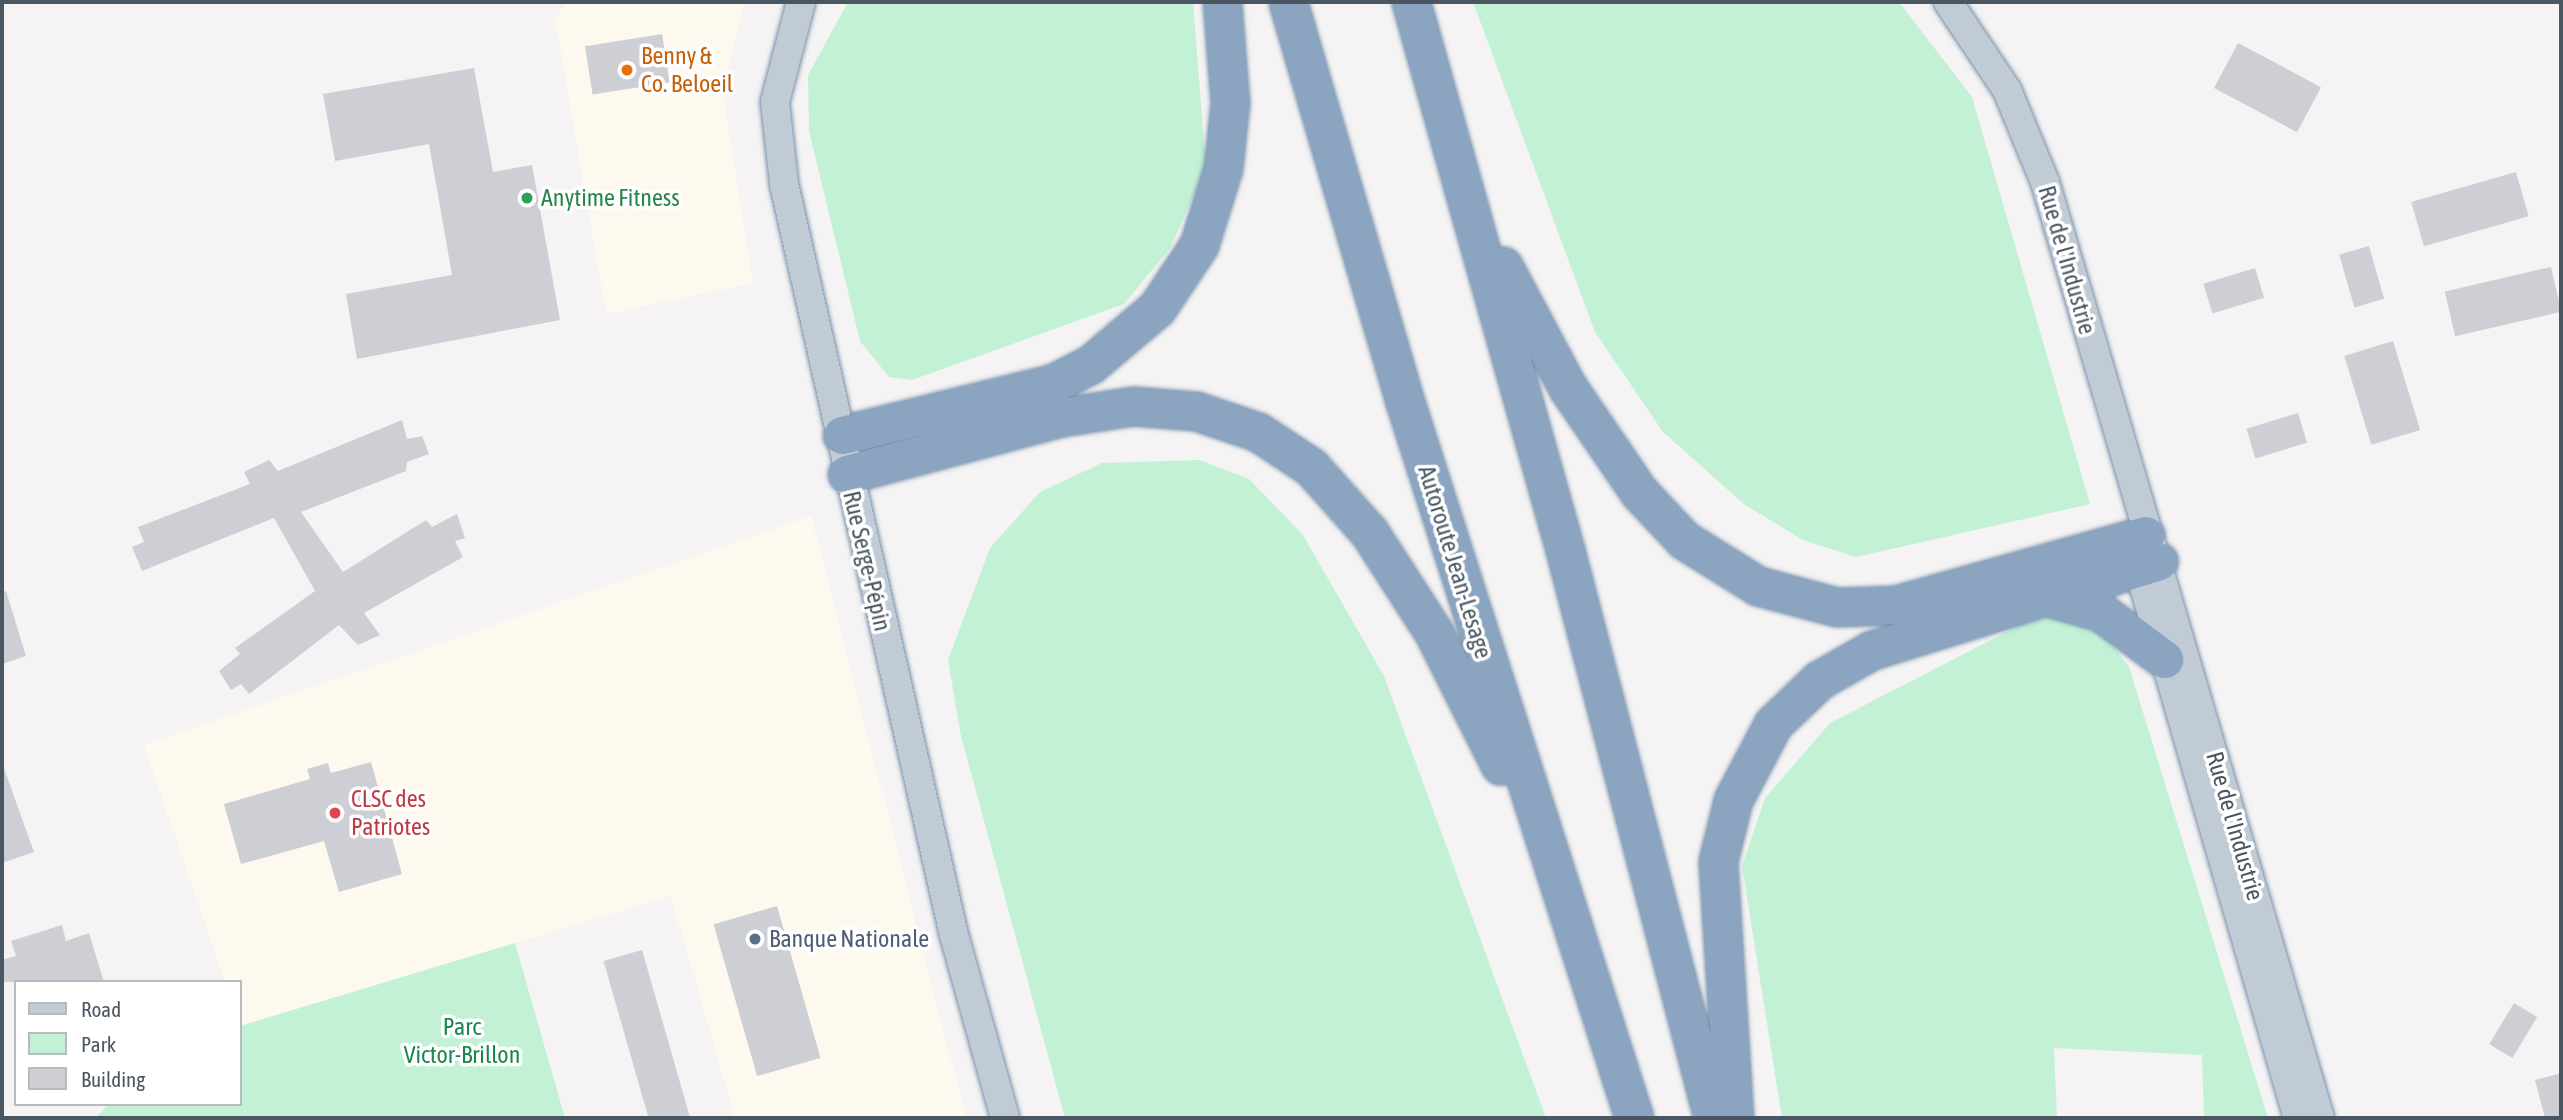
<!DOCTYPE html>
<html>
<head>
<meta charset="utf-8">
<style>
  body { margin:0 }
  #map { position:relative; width:2563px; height:1120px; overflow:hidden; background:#f5f3f3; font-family:"Asap Condensed",sans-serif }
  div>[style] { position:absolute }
  .commercial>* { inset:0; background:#fdf9ef }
  .green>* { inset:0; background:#c3f1d5 }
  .building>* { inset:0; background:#cdcfd5; transform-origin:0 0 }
  .roads { filter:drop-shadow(0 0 2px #7690ad) drop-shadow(0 0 2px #7690ad) }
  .secondary>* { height:28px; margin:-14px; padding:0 14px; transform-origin:14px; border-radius:14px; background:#c1cbd6 }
  .highway>* { height:37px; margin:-18.5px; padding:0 18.5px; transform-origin:18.5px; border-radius:18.5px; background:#8ba5c1 }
  .dots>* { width:19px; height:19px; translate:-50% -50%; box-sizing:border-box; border:4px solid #fff; border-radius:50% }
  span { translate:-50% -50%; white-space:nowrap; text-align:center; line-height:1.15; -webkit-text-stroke:7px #fff; paint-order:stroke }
  .food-label { font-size:24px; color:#c56008 }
  .left { translate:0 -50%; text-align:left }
  .leisure-label { font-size:24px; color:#27864d }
  .street-label { font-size:24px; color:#4a5661 }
  .health-label { font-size:24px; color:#be3a42 }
  .service-label { font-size:24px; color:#4e5e75 }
  .park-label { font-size:24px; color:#17864f }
  .frame { position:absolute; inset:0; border:4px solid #4a5661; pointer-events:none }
  .legend { position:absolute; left:14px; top:980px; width:228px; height:126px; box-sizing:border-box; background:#fff; border:2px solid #b7bbc0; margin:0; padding:9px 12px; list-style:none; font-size:21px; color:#4a5661 }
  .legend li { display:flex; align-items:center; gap:14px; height:35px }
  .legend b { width:35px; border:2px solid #b7bbc0 }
</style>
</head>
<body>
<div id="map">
  <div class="commercial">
    <div style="clip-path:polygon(568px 2px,744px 2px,723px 95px,753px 283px,606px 314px,555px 18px)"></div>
    <div style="clip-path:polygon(811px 516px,966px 1118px,735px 1118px,671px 896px,240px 1026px,240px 982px,225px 982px,144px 745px)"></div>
  </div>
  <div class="green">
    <div style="clip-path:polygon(848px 2px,1193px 2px,1206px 168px,1170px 248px,1124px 304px,912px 380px,889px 377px,860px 341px,809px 131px,808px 75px)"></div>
    <div style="clip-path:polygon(1473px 2px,1899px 2px,1972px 97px,2090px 504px,1856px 557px,1803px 540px,1745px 505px,1663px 432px,1595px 332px)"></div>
    <div style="clip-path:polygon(1199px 460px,1249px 479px,1303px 535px,1384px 676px,1546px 1118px,1065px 1118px,961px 736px,948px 660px,990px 548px,1040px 492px,1102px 463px)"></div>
    <div style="clip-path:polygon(2055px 615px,2103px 632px,2129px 667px,2268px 1118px,2204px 1118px,2202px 1055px,2054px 1048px,2057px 1118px,1782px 1118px,1742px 866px,1765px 798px,1830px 723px,2022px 624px)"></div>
    <div style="clip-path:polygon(515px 943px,565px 1118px,96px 1118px,108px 1104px,240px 1104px,240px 1026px)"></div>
  </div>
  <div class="building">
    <div style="left:662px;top:34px;width:49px;height:78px;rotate:81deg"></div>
    <div style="left:2238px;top:43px;width:94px;height:51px;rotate:28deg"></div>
    <div style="clip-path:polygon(474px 68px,493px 172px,532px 165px,560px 320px,357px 359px,346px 294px,452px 275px,429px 144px,335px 161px,323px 94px)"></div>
    <div style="left:2516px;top:172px;width:46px;height:109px;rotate:74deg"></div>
    <div style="left:2369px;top:246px;width:55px;height:31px;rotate:74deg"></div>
    <div style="left:2551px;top:267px;width:46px;height:109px;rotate:77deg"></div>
    <div style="left:2255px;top:268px;width:31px;height:54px;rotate:73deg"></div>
    <div style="left:2393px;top:341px;width:93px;height:51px;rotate:73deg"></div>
    <div style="left:2298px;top:413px;width:31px;height:54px;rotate:73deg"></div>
    <div style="clip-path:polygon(402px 420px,407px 439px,422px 436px,429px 454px,407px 462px,406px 471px,301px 512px,343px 572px,426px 520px,432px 527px,457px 514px,465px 538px,455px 541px,463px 557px,364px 613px,380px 635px,358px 645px,339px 625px,249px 694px,241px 684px,231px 690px,219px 671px,240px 654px,235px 648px,315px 591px,274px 518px,142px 571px,132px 547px,144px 542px,138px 527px,250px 484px,244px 472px,269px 460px,278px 471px)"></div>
    <div style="clip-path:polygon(6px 591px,26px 656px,2px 664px,2px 592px)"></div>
    <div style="clip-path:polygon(371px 762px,402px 874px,339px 892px,324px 841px,241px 864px,224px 804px,310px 779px,307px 769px,328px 763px,331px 773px)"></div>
    <div style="clip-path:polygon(2px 763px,34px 852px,2px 863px)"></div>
    <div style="left:777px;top:906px;width:158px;height:66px;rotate:74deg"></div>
    <div style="clip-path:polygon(62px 925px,66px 941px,89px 933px,104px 982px,2px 982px,2px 960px,16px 956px,11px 941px)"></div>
    <div style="left:642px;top:950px;width:174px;height:40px;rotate:74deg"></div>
    <div style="left:2514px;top:1003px;width:27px;height:48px;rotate:31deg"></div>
    <div style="clip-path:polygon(2561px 1073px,2561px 1118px,2545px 1118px,2535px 1080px)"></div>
  </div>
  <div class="roads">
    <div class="secondary">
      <div style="left:801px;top:2px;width:103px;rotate:104.6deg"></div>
      <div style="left:775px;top:102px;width:82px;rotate:83.7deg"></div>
      <div style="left:784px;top:184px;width:770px;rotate:77.25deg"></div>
      <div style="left:954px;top:935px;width:190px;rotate:74.4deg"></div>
      <div style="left:1948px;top:2px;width:106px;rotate:56.2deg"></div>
      <div style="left:2007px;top:90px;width:100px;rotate:67.6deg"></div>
      <div style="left:2045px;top:182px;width:976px;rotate:73.63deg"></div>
      <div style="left:2142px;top:548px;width:18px;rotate:103deg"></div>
      <div style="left:2138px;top:566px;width:575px;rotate:73.84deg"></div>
    </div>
    <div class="highway">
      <div style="left:1288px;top:2px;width:417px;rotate:73.7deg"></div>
      <div style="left:1405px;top:402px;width:752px;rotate:72.26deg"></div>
      <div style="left:1411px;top:2px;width:569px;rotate:74.3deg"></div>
      <div style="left:1565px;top:550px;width:587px;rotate:75.4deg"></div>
      <div style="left:1503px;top:266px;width:138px;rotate:62deg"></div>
      <div style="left:1568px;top:388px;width:126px;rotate:55.7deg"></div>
      <div style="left:1639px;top:492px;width:66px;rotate:46.8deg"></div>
      <div style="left:1684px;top:540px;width:87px;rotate:31.9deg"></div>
      <div style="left:1758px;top:586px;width:82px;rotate:14.9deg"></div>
      <div style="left:1837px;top:607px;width:58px;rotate:-2deg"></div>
      <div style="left:1895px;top:605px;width:260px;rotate:-15.6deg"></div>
      <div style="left:842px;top:435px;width:216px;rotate:-13.7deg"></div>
      <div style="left:1052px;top:384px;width:44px;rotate:-27.1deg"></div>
      <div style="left:1091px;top:364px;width:87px;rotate:-40.3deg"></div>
      <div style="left:1157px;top:308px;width:76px;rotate:-56.3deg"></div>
      <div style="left:1199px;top:245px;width:81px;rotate:-72.7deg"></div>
      <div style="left:1223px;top:168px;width:65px;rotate:-83.9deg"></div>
      <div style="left:1230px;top:103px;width:101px;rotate:-94.5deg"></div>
      <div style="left:847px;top:474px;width:221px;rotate:-14.9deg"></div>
      <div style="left:1061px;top:417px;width:73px;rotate:-8.7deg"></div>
      <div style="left:1133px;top:406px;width:63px;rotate:4.5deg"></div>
      <div style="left:1196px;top:411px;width:65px;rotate:18.7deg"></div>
      <div style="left:1258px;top:432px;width:64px;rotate:33.4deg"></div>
      <div style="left:1311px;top:467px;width:87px;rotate:48.3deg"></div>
      <div style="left:1369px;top:532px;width:120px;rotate:57.2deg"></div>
      <div style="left:1434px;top:633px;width:148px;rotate:63.4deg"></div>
      <div style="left:2052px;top:598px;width:51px;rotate:15.9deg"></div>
      <div style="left:2101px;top:612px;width:79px;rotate:36.7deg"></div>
      <div style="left:1734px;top:1118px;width:257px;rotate:-93.6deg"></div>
      <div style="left:1718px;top:861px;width:63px;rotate:-76.2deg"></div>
      <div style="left:1733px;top:800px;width:86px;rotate:-62.2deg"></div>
      <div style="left:1773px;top:724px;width:64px;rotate:-43.7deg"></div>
      <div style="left:1819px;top:680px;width:61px;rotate:-29.5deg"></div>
      <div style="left:1872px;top:650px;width:300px;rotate:-17.2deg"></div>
    </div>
  </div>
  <div class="dots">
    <div style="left:627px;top:70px;background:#e8710a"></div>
    <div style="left:527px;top:198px;background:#2e9e5b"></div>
    <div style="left:335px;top:813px;background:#e0444e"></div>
    <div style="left:755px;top:939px;background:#5c6f8a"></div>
  </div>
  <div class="food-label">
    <span class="left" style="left:641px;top:70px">Benny &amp;<br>Co. Beloeil</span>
  </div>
  <div class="leisure-label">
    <span class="left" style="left:541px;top:198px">Anytime Fitness</span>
  </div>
  <div class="street-label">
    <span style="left:2067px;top:260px;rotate:74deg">Rue de l'Industrie</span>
    <span style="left:867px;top:561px;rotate:77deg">Rue Serge-Pépin</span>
    <span style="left:1455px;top:562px;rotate:73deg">Autoroute Jean-Lesage</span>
    <span style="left:2235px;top:826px;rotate:74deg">Rue de l'Industrie</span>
  </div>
  <div class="health-label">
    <span class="left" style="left:351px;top:813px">CLSC des<br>Patriotes</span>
  </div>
  <div class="service-label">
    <span class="left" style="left:769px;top:939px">Banque Nationale</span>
  </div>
  <div class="park-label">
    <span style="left:462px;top:1041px">Parc<br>Victor-Brillon</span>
  </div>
  <div class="frame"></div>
  <ul class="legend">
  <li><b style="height:9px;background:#c1cbd6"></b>Road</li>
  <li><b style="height:19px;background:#c3f1d5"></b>Park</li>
  <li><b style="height:19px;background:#cdcfd5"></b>Building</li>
  </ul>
</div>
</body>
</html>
